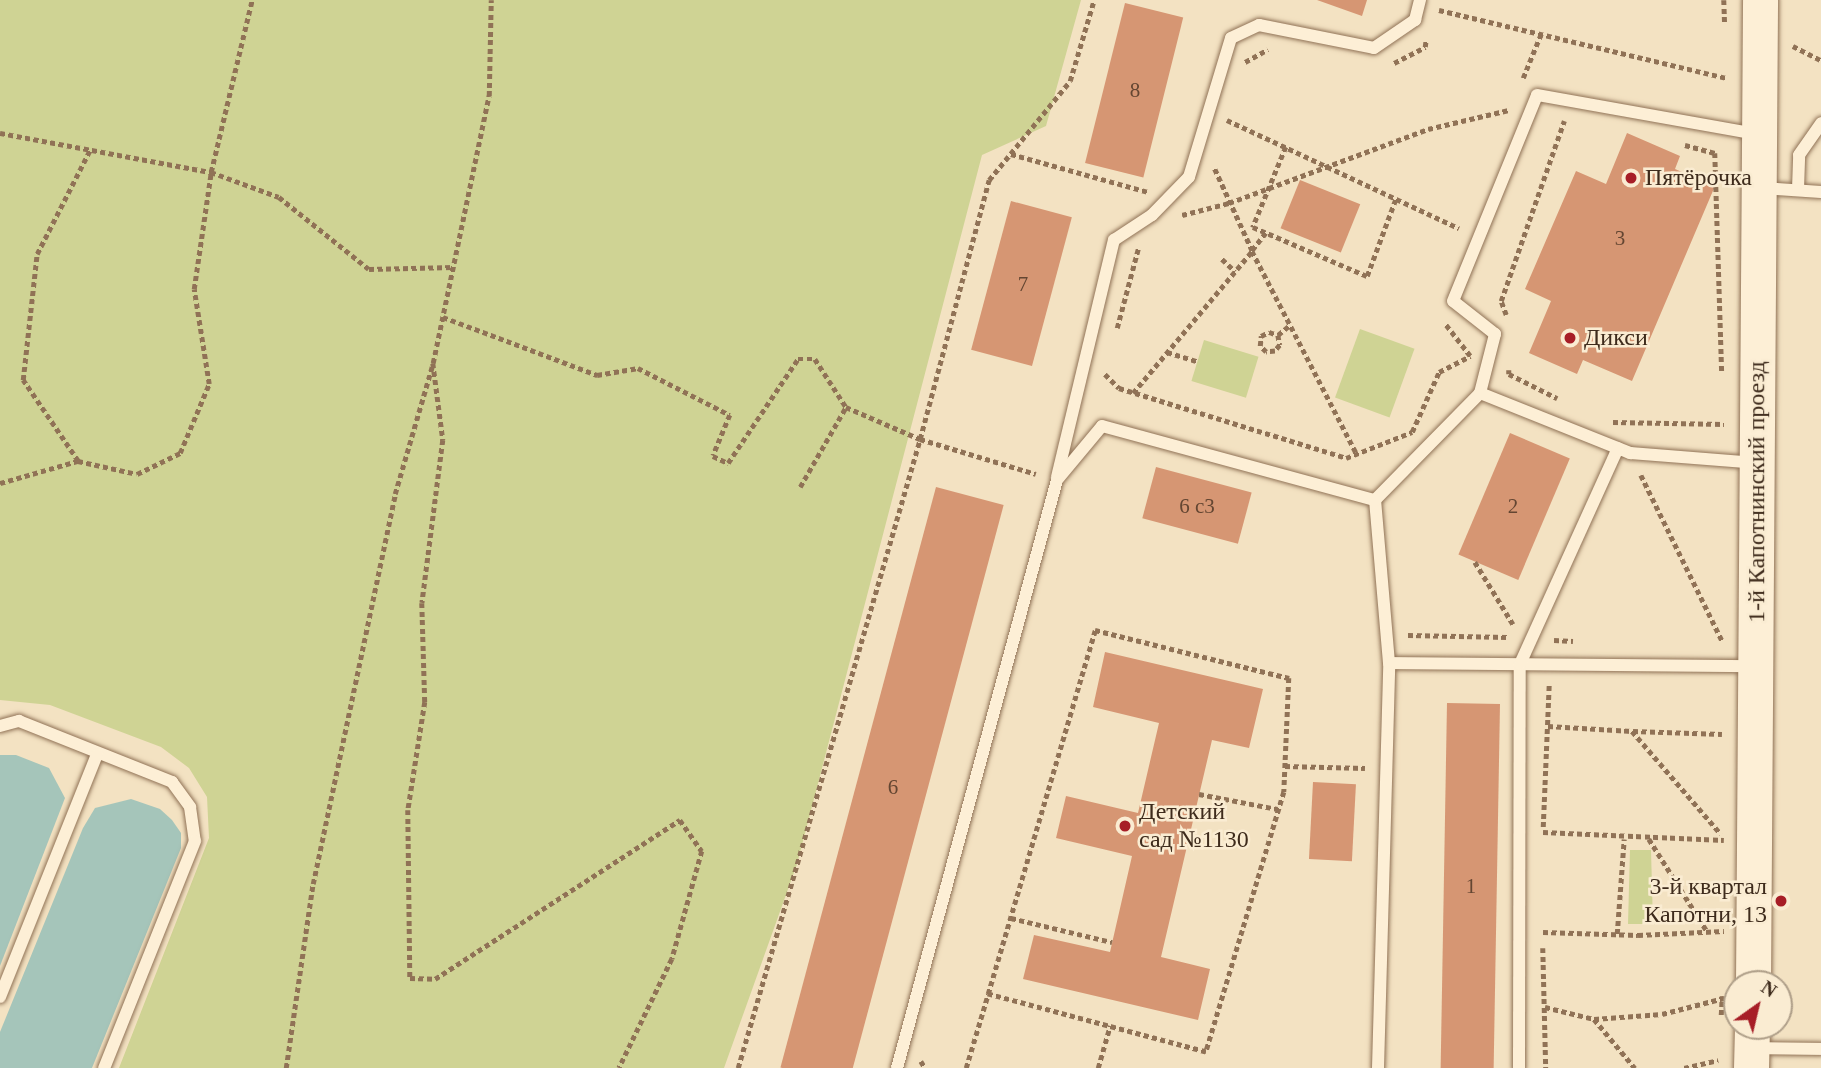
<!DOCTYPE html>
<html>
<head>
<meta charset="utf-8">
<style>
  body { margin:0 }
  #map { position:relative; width:1821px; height:1068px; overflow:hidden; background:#f3e2c2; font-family:"Times New Roman",serif }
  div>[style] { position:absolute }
  .green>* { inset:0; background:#cfd394; transform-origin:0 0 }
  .water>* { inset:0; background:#a5c5ba }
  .building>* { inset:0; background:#d69673; transform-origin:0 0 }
  .path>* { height:4.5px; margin-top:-2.25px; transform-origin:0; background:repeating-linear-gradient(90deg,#907256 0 5px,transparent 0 8.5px) }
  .roads { filter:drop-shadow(0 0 2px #907256) drop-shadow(0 0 2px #907256) }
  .lane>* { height:12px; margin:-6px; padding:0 6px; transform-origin:6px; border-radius:6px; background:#fdefd6 }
  .secondary>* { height:35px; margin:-17.5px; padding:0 17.5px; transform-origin:17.5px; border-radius:17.5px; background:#fdefd6 }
  .dots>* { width:19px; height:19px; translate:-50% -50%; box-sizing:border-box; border:4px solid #faecd2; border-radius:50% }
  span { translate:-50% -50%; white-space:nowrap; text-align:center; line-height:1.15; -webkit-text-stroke:5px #faecd2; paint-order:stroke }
  .number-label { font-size:21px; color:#644632 }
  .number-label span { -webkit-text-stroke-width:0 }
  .poi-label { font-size:24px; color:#3e2b1c }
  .left { translate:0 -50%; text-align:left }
  .right { translate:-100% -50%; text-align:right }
  .street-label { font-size:24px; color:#3e2b1c }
  .north { position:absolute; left:1723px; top:970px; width:70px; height:70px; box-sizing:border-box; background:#faecd2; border:2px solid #af9f89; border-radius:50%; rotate:34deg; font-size:19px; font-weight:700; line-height:28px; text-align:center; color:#3e2b1c }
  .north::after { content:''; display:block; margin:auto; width:24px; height:32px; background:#a71e27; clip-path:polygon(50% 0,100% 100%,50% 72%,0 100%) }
</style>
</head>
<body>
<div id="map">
  <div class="green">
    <div style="clip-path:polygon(0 0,1081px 0,1046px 126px,982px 155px,797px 864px,724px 1068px,119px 1068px,209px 838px,207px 797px,189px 768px,161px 747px,50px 705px,0 700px)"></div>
    <div style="left:1360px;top:329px;width:58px;height:73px;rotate:20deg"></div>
    <div style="left:1204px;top:340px;width:57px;height:43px;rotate:17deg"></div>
    <div style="clip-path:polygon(1630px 850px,1651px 850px,1653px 924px,1628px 924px)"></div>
  </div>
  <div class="water">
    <div style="clip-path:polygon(0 755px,16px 755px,49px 768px,65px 798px,0 966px)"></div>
    <div style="clip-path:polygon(131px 799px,160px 809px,172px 820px,181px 833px,181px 848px,92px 1068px,0 1068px,0 1032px,83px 828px,95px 808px)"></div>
  </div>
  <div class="building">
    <div style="clip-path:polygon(1317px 0,1367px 0,1362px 16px)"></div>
    <div style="left:1125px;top:3px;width:60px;height:165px;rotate:14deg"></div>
    <div style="clip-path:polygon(1627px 133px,1680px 156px,1675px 169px,1715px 186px,1632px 381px,1583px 360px,1577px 374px,1529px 353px,1551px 301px,1525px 289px,1576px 171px,1606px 184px)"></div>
    <div style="left:1300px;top:180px;width:65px;height:52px;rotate:22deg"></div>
    <div style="left:1011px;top:201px;width:63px;height:154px;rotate:15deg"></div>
    <div style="left:1510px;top:433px;width:65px;height:132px;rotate:23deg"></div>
    <div style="left:1156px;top:467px;width:99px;height:53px;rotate:15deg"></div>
    <div style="left:936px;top:487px;width:70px;height:601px;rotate:15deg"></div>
    <div style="clip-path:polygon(1105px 652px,1263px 689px,1249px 748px,1212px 740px,1161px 957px,1210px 969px,1198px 1020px,1023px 979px,1034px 935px,1110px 952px,1132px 856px,1056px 838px,1066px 796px,1138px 813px,1159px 723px,1093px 707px)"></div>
    <div style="left:1447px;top:703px;width:53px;height:365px;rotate:1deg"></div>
    <div style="left:1313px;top:782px;width:43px;height:77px;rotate:3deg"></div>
  </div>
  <div class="path">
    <div style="left:1724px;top:0;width:24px;rotate:88deg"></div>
    <div style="left:1439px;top:10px;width:295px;rotate:13.3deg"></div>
    <div style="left:1793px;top:46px;width:31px;rotate:27deg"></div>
    <div style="left:1245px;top:62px;width:26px;rotate:-29deg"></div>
    <div style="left:1394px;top:63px;width:35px;rotate:-27deg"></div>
    <div style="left:1425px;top:47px;width:8px;rotate:-83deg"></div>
    <div style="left:1523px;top:78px;width:48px;rotate:-67.8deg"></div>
    <div style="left:1227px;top:120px;width:256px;rotate:25deg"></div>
    <div style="left:0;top:133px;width:215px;rotate:10.5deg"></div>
    <div style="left:211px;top:172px;width:72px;rotate:20.2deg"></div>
    <div style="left:279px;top:197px;width:115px;rotate:38.7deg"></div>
    <div style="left:369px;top:269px;width:85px;rotate:-1.3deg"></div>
    <div style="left:1685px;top:145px;width:31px;rotate:15deg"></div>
    <div style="left:1715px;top:153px;width:219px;rotate:88.2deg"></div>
    <div style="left:1286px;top:147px;width:87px;rotate:112.4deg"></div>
    <div style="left:1253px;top:227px;width:124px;rotate:23.3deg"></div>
    <div style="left:1367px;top:276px;width:83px;rotate:-69.6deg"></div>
    <div style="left:1011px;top:154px;width:142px;rotate:15.5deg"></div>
    <div style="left:1182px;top:215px;width:49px;rotate:-14.3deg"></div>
    <div style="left:1229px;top:203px;width:212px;rotate:-20.4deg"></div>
    <div style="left:1428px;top:129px;width:83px;rotate:-13.2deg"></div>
    <div style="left:1266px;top:233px;width:23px;rotate:128deg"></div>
    <div style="left:1252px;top:251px;width:229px;rotate:62.7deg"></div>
    <div style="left:1222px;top:259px;width:18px;rotate:43deg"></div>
    <div style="left:1506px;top:315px;width:15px;rotate:-110deg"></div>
    <div style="left:1501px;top:301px;width:191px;rotate:-70.7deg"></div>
    <div style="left:443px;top:317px;width:165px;rotate:20.6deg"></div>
    <div style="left:597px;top:375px;width:42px;rotate:-9.7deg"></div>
    <div style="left:638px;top:368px;width:103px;rotate:27.1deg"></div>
    <div style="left:730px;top:415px;width:44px;rotate:112.5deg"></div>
    <div style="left:713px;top:456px;width:17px;rotate:25deg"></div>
    <div style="left:728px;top:463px;width:125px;rotate:-56.1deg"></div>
    <div style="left:798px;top:359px;width:17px"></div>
    <div style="left:815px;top:359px;width:57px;rotate:57.1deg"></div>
    <div style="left:846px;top:407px;width:81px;rotate:23.4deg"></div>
    <div style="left:920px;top:439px;width:121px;rotate:16.8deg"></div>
    <div style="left:1117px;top:328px;width:82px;rotate:-75.1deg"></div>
    <div style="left:1278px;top:335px;width:10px;rotate:79deg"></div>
    <div style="left:1280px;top:345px;width:8px;rotate:130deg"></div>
    <div style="left:1275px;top:351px;width:9px;rotate:174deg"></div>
    <div style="left:1266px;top:352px;width:8px;rotate:-135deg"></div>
    <div style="left:1260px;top:346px;width:10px;rotate:-84deg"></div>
    <div style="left:1261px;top:336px;width:9px;rotate:-27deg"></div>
    <div style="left:1269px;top:332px;width:9px;rotate:18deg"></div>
    <div style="left:1278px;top:335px;width:16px;rotate:-40deg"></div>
    <div style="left:1167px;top:352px;width:31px;rotate:17deg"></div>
    <div style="left:433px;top:363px;width:78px;rotate:82.6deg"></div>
    <div style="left:443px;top:440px;width:164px;rotate:97.3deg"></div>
    <div style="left:422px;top:603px;width:99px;rotate:88.3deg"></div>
    <div style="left:425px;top:702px;width:109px;rotate:98.9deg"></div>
    <div style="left:408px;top:810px;width:168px;rotate:89.3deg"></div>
    <div style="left:410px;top:978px;width:25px;rotate:2deg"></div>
    <div style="left:435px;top:979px;width:292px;rotate:-33deg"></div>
    <div style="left:680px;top:820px;width:38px;rotate:55deg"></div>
    <div style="left:702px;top:851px;width:112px;rotate:105.5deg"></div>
    <div style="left:672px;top:959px;width:121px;rotate:115.9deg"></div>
    <div style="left:1509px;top:370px;width:4px;rotate:90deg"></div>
    <div style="left:1509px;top:374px;width:54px;rotate:26.6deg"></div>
    <div style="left:1105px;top:374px;width:20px;rotate:45deg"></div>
    <div style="left:1119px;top:388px;width:238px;rotate:17.1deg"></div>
    <div style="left:1346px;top:458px;width:71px;rotate:-21.5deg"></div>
    <div style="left:1412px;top:432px;width:66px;rotate:-65.8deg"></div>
    <div style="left:1439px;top:372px;width:35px;rotate:-27deg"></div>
    <div style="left:1470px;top:356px;width:41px;rotate:-128deg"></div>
    <div style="left:1133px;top:393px;width:185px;rotate:-50deg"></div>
    <div style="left:1252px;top:251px;width:91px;rotate:-114.6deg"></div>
    <div style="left:1613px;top:422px;width:111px;rotate:1deg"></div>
    <div style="left:78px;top:461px;width:98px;rotate:-124.2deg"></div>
    <div style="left:23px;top:380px;width:127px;rotate:-83.7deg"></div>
    <div style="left:37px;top:254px;width:117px;rotate:-63deg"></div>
    <div style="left:1641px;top:475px;width:184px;rotate:63.9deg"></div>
    <div style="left:0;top:483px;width:81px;rotate:-15.8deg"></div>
    <div style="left:78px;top:461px;width:60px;rotate:12.4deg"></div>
    <div style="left:137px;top:474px;width:48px;rotate:-26deg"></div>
    <div style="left:180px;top:453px;width:75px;rotate:-67.2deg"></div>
    <div style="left:209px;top:384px;width:96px;rotate:-99deg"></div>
    <div style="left:194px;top:289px;width:118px;rotate:-81.7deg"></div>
    <div style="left:211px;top:172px;width:177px;rotate:-76.6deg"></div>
    <div style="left:800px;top:487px;width:92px;rotate:-60.1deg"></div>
    <div style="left:1475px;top:562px;width:73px;rotate:58.5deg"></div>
    <div style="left:1095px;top:630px;width:200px;rotate:13.9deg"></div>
    <div style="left:1289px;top:678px;width:114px;rotate:92.5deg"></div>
    <div style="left:1284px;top:792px;width:271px;rotate:106.7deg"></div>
    <div style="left:1206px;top:1052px;width:226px;rotate:-165.1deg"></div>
    <div style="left:988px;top:994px;width:379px;rotate:-73.6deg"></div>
    <div style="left:1408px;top:635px;width:99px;rotate:1.2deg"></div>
    <div style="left:1554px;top:640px;width:19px;rotate:3deg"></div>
    <div style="left:1548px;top:726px;width:84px;rotate:3.4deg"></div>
    <div style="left:1632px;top:731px;width:136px;rotate:49.2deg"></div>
    <div style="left:1633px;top:731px;width:89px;rotate:1.9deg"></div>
    <div style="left:1285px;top:766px;width:80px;rotate:1.4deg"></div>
    <div style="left:1199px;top:794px;width:80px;rotate:10.8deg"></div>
    <div style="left:1543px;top:827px;width:142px;rotate:-87.6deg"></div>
    <div style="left:1543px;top:832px;width:181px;rotate:2.5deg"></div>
    <div style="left:1649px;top:839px;width:109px;rotate:57.8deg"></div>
    <div style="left:1011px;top:918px;width:104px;rotate:13.4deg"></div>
    <div style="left:1543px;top:932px;width:95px;rotate:1.8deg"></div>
    <div style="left:1638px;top:935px;width:86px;rotate:-2.7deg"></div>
    <div style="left:1617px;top:934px;width:95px;rotate:-85.8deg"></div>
    <div style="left:1543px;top:948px;width:120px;rotate:88.6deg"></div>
    <div style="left:1545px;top:1007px;width:50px;rotate:13.8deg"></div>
    <div style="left:1594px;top:1019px;width:64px;rotate:50.1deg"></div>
    <div style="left:1721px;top:1015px;width:19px;rotate:-87deg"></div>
    <div style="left:1594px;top:1019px;width:68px;rotate:-4.2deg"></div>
    <div style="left:1662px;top:1014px;width:64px;rotate:-14.5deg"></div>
    <div style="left:921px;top:1061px;width:8px;rotate:60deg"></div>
    <div style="left:286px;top:1068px;width:186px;rotate:-81.7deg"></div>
    <div style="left:313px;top:884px;width:399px;rotate:-78.1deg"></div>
    <div style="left:395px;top:494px;width:136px;rotate:-73.8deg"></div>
    <div style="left:433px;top:363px;width:273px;rotate:-78.2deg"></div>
    <div style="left:489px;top:96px;width:96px;rotate:-88.8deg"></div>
    <div style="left:738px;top:1068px;width:655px;rotate:-73.86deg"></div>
    <div style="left:920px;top:439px;width:268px;rotate:-75.1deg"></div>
    <div style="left:989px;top:180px;width:128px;rotate:-50.7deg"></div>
    <div style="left:1070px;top:81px;width:84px;rotate:-73.5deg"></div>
    <div style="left:966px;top:1068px;width:77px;rotate:-73.4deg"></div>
    <div style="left:1098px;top:1068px;width:44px;rotate:-74.1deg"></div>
    <div style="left:1684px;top:1068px;width:35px;rotate:-13deg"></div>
  </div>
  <div class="roads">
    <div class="lane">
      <div style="left:1762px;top:188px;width:59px;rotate:3.9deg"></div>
      <div style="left:1798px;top:189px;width:34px;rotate:-88deg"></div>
      <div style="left:1799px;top:155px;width:39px;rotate:-55deg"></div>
      <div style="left:1480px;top:393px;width:61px;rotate:-75.7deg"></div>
      <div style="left:1495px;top:334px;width:53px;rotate:-141.8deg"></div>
      <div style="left:1453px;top:301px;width:222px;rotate:-67.8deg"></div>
      <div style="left:1537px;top:95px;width:223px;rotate:10.1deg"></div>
      <div style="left:1057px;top:477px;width:244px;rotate:-76.5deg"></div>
      <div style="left:1114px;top:240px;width:45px;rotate:-33.3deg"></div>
      <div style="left:1152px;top:215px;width:53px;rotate:-45.8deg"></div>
      <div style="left:1189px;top:177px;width:145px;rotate:-73.2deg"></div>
      <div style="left:1231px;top:38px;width:31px;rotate:-25deg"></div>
      <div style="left:1259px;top:25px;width:117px;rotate:11.3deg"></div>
      <div style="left:1374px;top:48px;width:50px;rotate:-34.3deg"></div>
      <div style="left:1415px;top:20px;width:21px;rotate:-76deg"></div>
      <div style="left:1389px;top:663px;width:164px;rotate:-94.9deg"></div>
      <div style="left:1375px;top:500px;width:150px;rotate:-45.5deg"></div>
      <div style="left:1480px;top:393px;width:162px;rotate:21.8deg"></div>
      <div style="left:1630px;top:453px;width:126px;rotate:4.5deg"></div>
      <div style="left:0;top:726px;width:20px;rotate:-15deg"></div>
      <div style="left:19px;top:721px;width:165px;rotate:21.7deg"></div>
      <div style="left:172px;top:782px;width:31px;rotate:54deg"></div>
      <div style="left:190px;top:807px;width:34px;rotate:82deg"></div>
      <div style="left:195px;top:841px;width:245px;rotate:111.8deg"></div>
      <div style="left:0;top:997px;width:261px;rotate:-68.2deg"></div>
      <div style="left:1752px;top:1048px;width:69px;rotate:0.8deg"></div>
      <div style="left:897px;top:1068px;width:609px;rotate:-74.78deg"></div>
      <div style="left:1057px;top:480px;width:70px;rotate:-50.2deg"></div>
      <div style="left:1102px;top:426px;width:283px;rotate:15.2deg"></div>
      <div style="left:1378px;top:1068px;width:405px;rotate:-88.4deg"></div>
      <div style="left:1389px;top:663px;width:363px;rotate:0.5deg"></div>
      <div style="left:1519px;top:1068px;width:404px;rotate:-89.9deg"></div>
      <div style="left:1520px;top:664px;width:237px;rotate:-65.6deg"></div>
    </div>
    <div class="secondary">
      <div style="left:1753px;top:984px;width:984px;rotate:-89.59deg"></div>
      <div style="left:1751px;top:1068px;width:42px;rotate:-88.6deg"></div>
    </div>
  </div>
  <div class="dots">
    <div style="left:1631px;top:178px;background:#a71e27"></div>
    <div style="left:1570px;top:338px;background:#a71e27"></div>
    <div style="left:1125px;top:826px;background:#a71e27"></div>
    <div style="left:1781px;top:901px;background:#a71e27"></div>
  </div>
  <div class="number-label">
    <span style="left:1135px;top:90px">8</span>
    <span style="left:1620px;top:238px">3</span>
    <span style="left:1023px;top:284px">7</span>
    <span style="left:1197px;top:506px">6 с3</span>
    <span style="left:1513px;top:506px">2</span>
    <span style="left:893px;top:787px">6</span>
    <span style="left:1471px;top:886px">1</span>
  </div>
  <div class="poi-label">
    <span class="left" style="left:1645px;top:178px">Пятёрочка</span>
    <span class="left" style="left:1584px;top:338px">Дикси</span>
    <span class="left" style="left:1139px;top:826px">Детский<br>сад №1130</span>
    <span class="right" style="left:1767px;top:901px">3-й квартал<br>Капотни, 13</span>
  </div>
  <div class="street-label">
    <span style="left:1757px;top:492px;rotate:-90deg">1-й Капотнинский проезд</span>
  </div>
  <div class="north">N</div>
</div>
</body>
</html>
